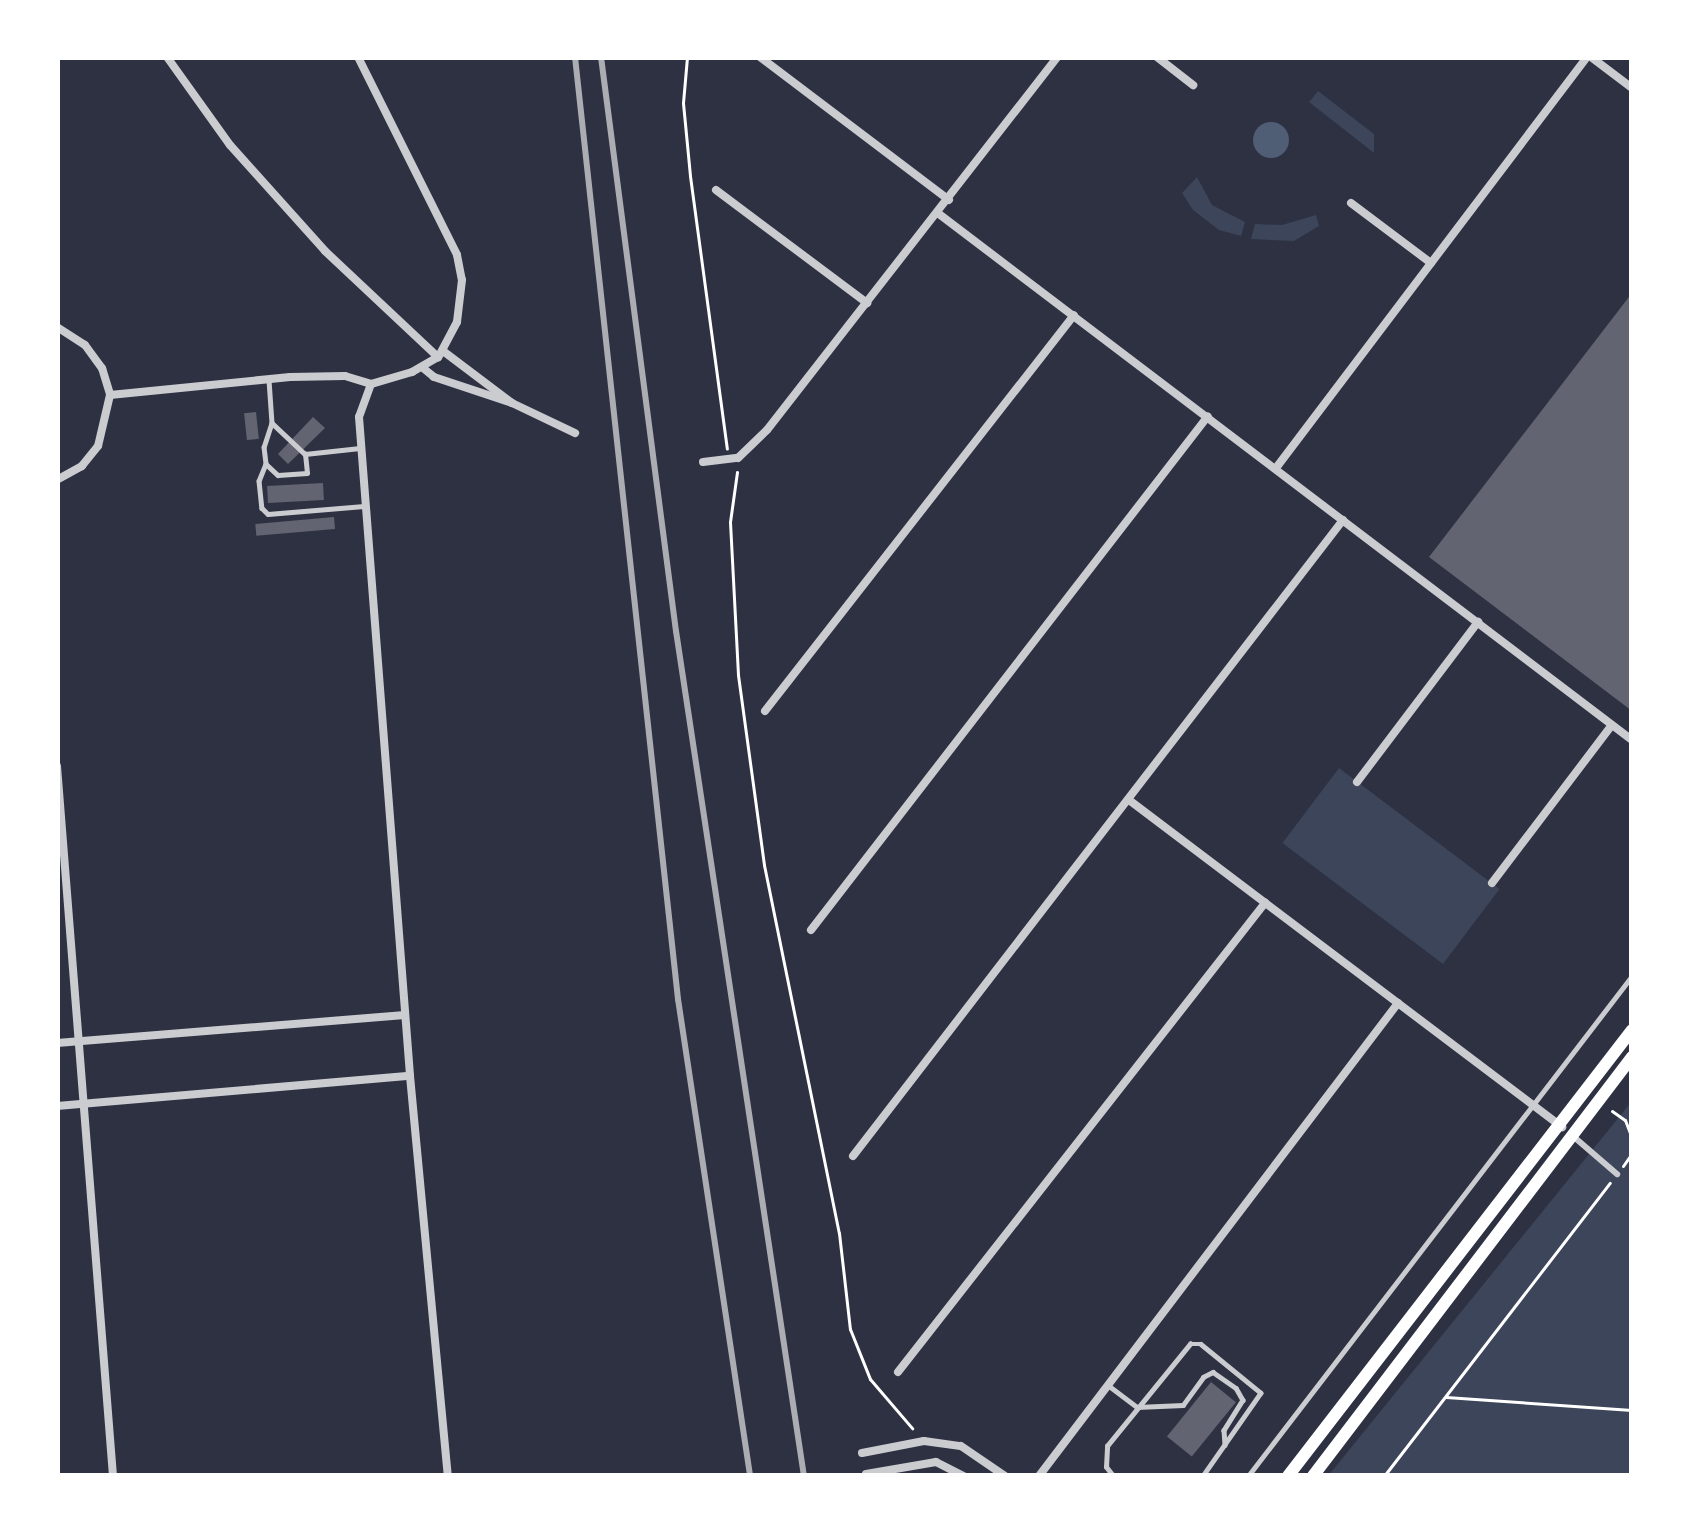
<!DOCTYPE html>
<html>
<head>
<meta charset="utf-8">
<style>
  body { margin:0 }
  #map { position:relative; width:1689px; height:1533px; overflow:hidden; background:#2d3142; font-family:"Varela Round",sans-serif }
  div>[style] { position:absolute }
  .green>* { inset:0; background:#3c4559; transform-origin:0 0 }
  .water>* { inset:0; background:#4f5d75 }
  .round { border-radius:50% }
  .building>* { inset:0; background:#626471; transform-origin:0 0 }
  .path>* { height:3px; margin:-1.5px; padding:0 1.5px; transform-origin:1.5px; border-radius:1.5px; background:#fff }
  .service>* { height:4.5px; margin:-2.25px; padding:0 2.25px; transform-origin:2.25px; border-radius:2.25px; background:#caccd0 }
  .pedestrian>* { height:6px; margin:-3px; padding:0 3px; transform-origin:3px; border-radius:3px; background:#caccd0 }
  .minor>* { height:8px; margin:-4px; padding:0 4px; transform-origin:4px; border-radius:4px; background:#caccd0 }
  .secondary>* { height:12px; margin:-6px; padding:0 6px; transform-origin:6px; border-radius:6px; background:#fff }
  .rail>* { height:6px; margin:-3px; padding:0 3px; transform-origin:3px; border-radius:3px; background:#abadb3 }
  span { translate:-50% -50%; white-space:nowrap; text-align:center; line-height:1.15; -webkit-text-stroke:12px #fff; paint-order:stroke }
  .frame { position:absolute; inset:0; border:60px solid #fff; pointer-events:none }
</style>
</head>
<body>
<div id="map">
  <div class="green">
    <div style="clip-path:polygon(1318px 91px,1374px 134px,1374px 153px,1309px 102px)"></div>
    <div style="clip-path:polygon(1197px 177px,1212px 205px,1245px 222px,1241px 236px,1219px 230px,1193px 210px,1182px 193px)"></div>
    <div style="clip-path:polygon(1316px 215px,1319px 226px,1294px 241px,1251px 239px,1255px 224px,1282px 225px)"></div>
    <div style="left:1339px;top:768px;width:201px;height:94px;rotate:37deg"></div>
    <div style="clip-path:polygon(1632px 1101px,1632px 1476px,1328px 1476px)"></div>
  </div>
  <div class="water">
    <div class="round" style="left:1253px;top:122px;width:36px;height:36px"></div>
  </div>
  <div class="building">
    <div style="clip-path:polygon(1632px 293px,1632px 711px,1429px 557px)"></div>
    <div style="left:256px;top:412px;width:27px;height:12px;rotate:84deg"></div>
    <div style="clip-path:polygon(313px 417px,325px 428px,288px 464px,278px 454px)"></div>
    <div style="left:323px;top:483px;width:17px;height:56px;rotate:87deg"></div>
    <div style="left:334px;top:517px;width:12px;height:79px;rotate:85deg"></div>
    <div style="left:1211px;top:1382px;width:32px;height:70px;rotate:39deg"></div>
  </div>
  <div class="path">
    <div style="left:687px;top:57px;width:46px;rotate:95deg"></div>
    <div style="left:683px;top:103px;width:73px;rotate:84.5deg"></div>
    <div style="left:690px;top:176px;width:275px;rotate:82.3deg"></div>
    <div style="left:737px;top:472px;width:50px;rotate:98deg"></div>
    <div style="left:730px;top:522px;width:153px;rotate:87deg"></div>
    <div style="left:738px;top:675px;width:192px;rotate:82.2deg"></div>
    <div style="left:764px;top:865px;width:376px;rotate:78.5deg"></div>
    <div style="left:839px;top:1233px;width:97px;rotate:83.5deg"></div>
    <div style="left:850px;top:1329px;width:54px;rotate:68.2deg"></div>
    <div style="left:870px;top:1379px;width:65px;rotate:49.4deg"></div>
    <div style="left:1612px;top:1111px;width:16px;rotate:35deg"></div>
    <div style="left:1625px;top:1120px;width:19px;rotate:69deg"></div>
    <div style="left:1623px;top:1166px;width:16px;rotate:-55deg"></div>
    <div style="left:1446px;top:1397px;width:186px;rotate:4deg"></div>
    <div style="left:1384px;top:1476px;width:370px;rotate:-52.4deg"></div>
  </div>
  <div class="service">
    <div style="left:269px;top:380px;width:43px;rotate:86deg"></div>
    <div style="left:272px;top:423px;width:45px;rotate:43.2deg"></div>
    <div style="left:305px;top:454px;width:55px;rotate:-6.2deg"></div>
    <div style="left:272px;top:423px;width:25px;rotate:108deg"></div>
    <div style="left:264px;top:447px;width:17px;rotate:83deg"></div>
    <div style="left:266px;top:464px;width:16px;rotate:43deg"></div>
    <div style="left:278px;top:475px;width:29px;rotate:-4deg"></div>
    <div style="left:307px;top:473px;width:19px;rotate:-96deg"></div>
    <div style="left:266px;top:464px;width:18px;rotate:112deg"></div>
    <div style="left:259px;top:481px;width:27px;rotate:84deg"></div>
    <div style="left:262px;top:508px;width:8px;rotate:45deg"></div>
    <div style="left:268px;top:514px;width:96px;rotate:-4.8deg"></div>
    <div style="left:1108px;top:1385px;width:36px;rotate:37deg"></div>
    <div style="left:1137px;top:1407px;width:46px;rotate:-2.5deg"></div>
    <div style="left:1183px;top:1405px;width:34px;rotate:-54deg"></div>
    <div style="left:1203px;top:1377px;width:11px;rotate:-27deg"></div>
    <div style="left:1213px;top:1372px;width:28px;rotate:35deg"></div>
    <div style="left:1236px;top:1388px;width:14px;rotate:60deg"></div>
    <div style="left:1243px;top:1400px;width:36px;rotate:122deg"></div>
    <div style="left:1224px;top:1430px;width:15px;rotate:86deg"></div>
    <div style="left:1113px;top:1476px;width:11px;rotate:-128deg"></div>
    <div style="left:1106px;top:1467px;width:21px;rotate:-87deg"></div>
    <div style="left:1107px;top:1446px;width:132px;rotate:-50.9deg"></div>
    <div style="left:1190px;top:1344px;width:11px"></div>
    <div style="left:1201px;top:1344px;width:77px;rotate:39.2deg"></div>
    <div style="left:1261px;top:1393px;width:101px;rotate:124.9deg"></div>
    <div style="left:1248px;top:1476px;width:630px;rotate:-52.48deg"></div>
  </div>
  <div class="pedestrian">
    <div style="left:1574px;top:1137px;width:57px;rotate:40.7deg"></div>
  </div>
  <div class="minor">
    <div style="left:167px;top:57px;width:108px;rotate:54.4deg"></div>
    <div style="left:230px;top:145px;width:142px;rotate:48.1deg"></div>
    <div style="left:325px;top:251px;width:155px;rotate:43.2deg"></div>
    <div style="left:358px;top:57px;width:221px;rotate:63.4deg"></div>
    <div style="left:457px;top:255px;width:25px;rotate:79deg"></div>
    <div style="left:462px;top:280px;width:42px;rotate:96.8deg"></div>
    <div style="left:457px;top:322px;width:40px;rotate:118deg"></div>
    <div style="left:438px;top:357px;width:30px;rotate:150deg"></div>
    <div style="left:412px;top:372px;width:43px;rotate:163.7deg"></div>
    <div style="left:760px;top:57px;width:237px;rotate:37.1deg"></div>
    <div style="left:1157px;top:57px;width:46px;rotate:37.9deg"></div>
    <div style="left:1591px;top:57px;width:51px;rotate:37.1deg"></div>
    <div style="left:716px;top:190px;width:189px;rotate:36.8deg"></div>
    <div style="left:1351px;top:203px;width:100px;rotate:36.9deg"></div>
    <div style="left:939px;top:214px;width:870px;rotate:37.2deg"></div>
    <div style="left:57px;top:327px;width:33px;rotate:33deg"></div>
    <div style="left:85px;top:345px;width:29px;rotate:54deg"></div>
    <div style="left:102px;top:368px;width:28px;rotate:73deg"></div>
    <div style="left:110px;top:395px;width:52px;rotate:103.2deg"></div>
    <div style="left:98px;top:446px;width:26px;rotate:129deg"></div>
    <div style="left:82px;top:466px;width:29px;rotate:151deg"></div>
    <div style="left:423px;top:368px;width:14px;rotate:39deg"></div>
    <div style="left:434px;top:377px;width:82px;rotate:18.4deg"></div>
    <div style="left:512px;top:403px;width:86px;rotate:-143deg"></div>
    <div style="left:371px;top:384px;width:35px;rotate:110deg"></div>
    <div style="left:359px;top:417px;width:661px;rotate:85.57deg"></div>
    <div style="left:410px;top:1076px;width:402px;rotate:84.6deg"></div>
    <div style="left:110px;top:395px;width:181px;rotate:-5.7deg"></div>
    <div style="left:290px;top:377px;width:55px;rotate:-1deg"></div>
    <div style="left:345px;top:376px;width:27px;rotate:17deg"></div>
    <div style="left:512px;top:403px;width:70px;rotate:25.5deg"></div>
    <div style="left:703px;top:462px;width:35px;rotate:-7deg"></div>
    <div style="left:738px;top:458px;width:40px;rotate:-44deg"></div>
    <div style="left:767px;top:430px;width:472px;rotate:-52.1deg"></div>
    <div style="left:1276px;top:468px;width:515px;rotate:-52.89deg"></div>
    <div style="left:765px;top:711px;width:502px;rotate:-52.03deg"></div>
    <div style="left:57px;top:766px;width:712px;rotate:85.49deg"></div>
    <div style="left:1357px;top:782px;width:201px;rotate:-52.9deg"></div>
    <div style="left:1129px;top:800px;width:543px;rotate:37.06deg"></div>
    <div style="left:1492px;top:883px;width:198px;rotate:-52.8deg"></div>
    <div style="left:811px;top:930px;width:649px;rotate:-52.32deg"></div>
    <div style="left:57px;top:1043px;width:349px;rotate:-4.6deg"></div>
    <div style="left:57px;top:1106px;width:354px;rotate:-4.9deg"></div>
    <div style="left:853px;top:1156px;width:803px;rotate:-52.39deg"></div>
    <div style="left:898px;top:1372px;width:596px;rotate:-51.96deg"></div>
    <div style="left:862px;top:1453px;width:63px;rotate:-11deg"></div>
    <div style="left:924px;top:1441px;width:37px;rotate:8deg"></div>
    <div style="left:961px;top:1446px;width:53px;rotate:34.3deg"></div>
    <div style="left:866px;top:1474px;width:71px;rotate:-9.7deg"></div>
    <div style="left:936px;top:1462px;width:31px;rotate:27deg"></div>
    <div style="left:1039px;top:1476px;width:594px;rotate:-52.8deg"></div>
  </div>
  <div class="secondary">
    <div style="left:1288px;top:1476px;width:563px;rotate:-52.36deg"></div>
    <div style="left:1313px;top:1476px;width:527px;rotate:-52.72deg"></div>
  </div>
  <div class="rail">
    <div style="left:575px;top:57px;width:948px;rotate:83.76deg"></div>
    <div style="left:678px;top:999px;width:482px;rotate:81.4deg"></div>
    <div style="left:601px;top:57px;width:579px;rotate:82.56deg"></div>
    <div style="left:676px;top:631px;width:855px;rotate:81.39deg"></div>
  </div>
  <div class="frame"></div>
</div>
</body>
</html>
